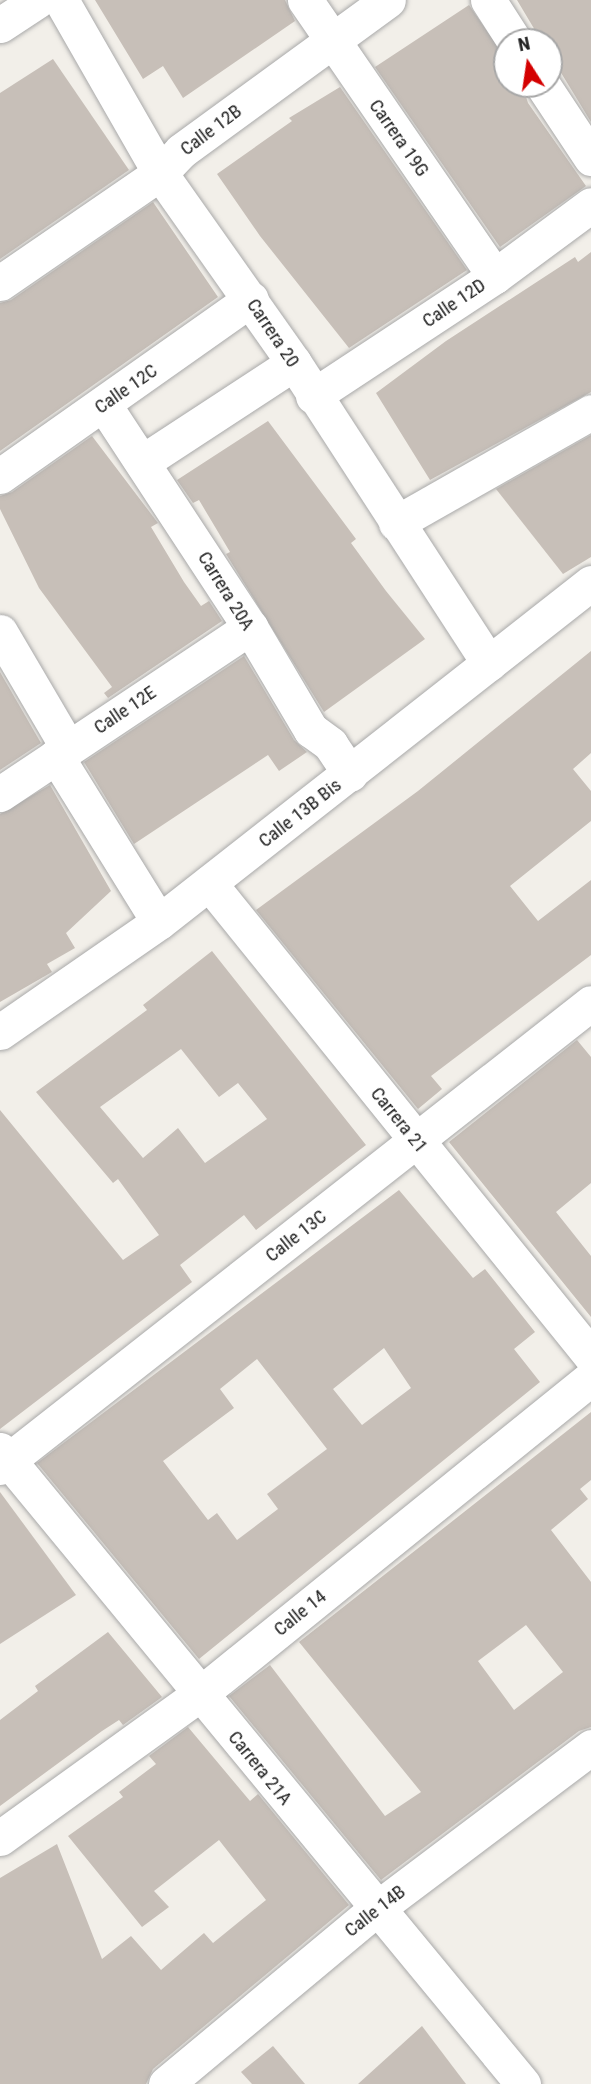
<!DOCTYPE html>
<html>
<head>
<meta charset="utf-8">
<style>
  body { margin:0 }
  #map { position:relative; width:591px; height:2084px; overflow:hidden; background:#f2efe9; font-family:"Roboto Condensed",sans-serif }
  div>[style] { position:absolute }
  .building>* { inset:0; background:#c7bfb8 }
  .roads { filter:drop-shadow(0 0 2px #a9a9a9) drop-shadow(0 0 2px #a9a9a9) }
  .minor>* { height:35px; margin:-17.5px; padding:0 17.5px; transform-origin:17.5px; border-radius:17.5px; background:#fff }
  span { translate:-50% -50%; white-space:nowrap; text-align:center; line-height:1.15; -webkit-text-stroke:5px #fff; paint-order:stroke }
  .street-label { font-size:19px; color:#222 }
  .north { position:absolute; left:493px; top:28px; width:70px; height:70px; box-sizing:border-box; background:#fff; border:2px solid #a7a7a7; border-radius:50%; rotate:348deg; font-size:19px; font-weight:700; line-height:28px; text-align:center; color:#222 }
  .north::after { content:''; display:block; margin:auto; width:24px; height:32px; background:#d40000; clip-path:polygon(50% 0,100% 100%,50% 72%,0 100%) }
</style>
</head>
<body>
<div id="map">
  <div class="building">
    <div style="clip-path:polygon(95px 0,285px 0,295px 21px,183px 98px,163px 66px,143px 79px)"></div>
    <div style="clip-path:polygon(517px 0,591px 0,591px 122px,549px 53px,549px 42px,542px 42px)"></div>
    <div style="clip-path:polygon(469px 5px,507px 60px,507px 84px,522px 84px,528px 103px,586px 186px,500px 247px,375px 67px)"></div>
    <div style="clip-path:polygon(53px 59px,129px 170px,0 259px,0 93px)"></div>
    <div style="clip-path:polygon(340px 87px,467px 270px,349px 348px,260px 236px,217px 174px,292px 121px,289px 118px)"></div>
    <div style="clip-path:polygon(153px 202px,218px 297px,0 451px,0 303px,11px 300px)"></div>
    <div style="clip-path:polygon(591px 252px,591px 392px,430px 480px,376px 393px,446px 341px,575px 257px,578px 262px)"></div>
    <div style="clip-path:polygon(268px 421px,356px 539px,351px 543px,386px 591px,425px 639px,324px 712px,226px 554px,230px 552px,199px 500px,193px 503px,177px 480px)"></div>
    <div style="clip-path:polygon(591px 435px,591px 557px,563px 574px,496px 489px)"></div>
    <div style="clip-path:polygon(92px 436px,158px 523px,151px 527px,184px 582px,201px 606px,209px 601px,222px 621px,108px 698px,104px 693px,112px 687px,39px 588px,0 509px,0 496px,12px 492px)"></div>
    <div style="clip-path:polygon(591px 651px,591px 753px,573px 769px,591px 791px,591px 821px,510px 886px,538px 921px,591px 880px,591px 955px,431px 1076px,442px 1089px,418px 1109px,256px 910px,418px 791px)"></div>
    <div style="clip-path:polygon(244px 656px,294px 740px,307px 752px,279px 771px,268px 755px,134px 844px,84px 762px)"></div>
    <div style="clip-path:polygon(0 672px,41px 743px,0 770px)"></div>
    <div style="clip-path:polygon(50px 785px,111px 891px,66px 933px,75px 948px,47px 964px,52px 972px,0 1002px,0 814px)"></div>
    <div style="clip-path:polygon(evenodd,212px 951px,366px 1145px,256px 1230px,244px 1215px,180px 1265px,192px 1282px,0 1429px,0 1110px,123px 1260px,159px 1235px,118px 1179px,113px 1183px,36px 1092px,147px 1010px,143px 1005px,212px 951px,181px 1049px,219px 1097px,238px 1083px,267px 1119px,205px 1163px,178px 1128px,143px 1158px,100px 1107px,181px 1049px)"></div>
    <div style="clip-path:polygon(577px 1040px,591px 1057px,591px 1183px,556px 1212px,591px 1256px,591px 1317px,449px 1142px)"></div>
    <div style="clip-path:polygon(evenodd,399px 1190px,473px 1278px,485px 1269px,535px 1332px,514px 1349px,540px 1382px,199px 1659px,37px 1463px,399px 1190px,384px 1348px,411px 1388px,362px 1425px,333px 1389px,384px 1348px,399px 1190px,257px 1359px,327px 1449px,267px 1494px,278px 1509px,237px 1540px,217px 1513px,208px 1520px,163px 1461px,234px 1408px,220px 1389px,257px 1359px)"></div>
    <div style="clip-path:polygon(evenodd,591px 1412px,591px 1480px,580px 1489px,588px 1499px,551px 1530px,591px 1582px,591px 1727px,579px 1731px,381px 1880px,229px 1696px,270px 1665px,385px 1816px,421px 1792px,299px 1642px,591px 1412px,526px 1625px,563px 1672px,514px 1710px,478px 1661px,526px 1625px)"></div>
    <div style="clip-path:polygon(0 1492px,76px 1595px,0 1644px)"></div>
    <div style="clip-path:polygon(108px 1632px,162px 1697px,123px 1725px,119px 1720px,102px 1731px,0 1806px,0 1720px,38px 1691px,35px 1686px)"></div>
    <div style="clip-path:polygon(188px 1727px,250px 1801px,258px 1794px,349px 1905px,153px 2069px,146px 2084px,0 2084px,0 1878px,57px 1844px,102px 1959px,131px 1936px,161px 1970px,204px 1933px,213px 1943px,266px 1900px,219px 1840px,154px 1891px,169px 1907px,142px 1927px,68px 1836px,123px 1797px,119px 1792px,156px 1764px,149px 1756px)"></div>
    <div style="clip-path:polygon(422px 2026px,466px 2084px,358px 2084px)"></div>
    <div style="clip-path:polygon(273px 2046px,305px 2084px,252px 2084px,241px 2072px)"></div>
  </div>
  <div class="roads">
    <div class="minor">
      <div style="left:61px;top:0;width:199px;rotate:60.2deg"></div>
      <div style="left:160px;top:173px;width:232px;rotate:54.8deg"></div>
      <div style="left:294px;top:363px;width:358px;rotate:57deg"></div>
      <div style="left:305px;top:0;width:335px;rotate:55.5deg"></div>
      <div style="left:488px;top:0;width:50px;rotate:57.3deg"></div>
      <div style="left:0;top:25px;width:45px;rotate:-33.3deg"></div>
      <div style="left:542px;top:84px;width:89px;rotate:56.5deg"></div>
      <div style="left:0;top:283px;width:194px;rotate:-34.5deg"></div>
      <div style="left:160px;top:173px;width:30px;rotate:-46deg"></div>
      <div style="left:181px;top:151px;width:256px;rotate:-36.1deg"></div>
      <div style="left:313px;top:396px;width:218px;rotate:-33.4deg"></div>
      <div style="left:495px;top:276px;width:119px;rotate:-36.5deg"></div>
      <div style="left:104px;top:405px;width:266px;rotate:56.7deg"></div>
      <div style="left:250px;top:627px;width:120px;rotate:59.4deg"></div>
      <div style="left:311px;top:730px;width:24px;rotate:36deg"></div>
      <div style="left:330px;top:744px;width:36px;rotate:56deg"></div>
      <div style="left:144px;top:461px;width:179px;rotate:-33.2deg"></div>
      <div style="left:0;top:476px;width:307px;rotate:-35.2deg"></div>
      <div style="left:396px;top:523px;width:224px;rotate:-29.6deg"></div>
      <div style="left:0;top:632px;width:134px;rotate:59.6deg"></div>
      <div style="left:56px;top:756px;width:195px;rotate:58.2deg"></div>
      <div style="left:0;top:794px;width:301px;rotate:-33.7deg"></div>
      <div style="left:209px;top:883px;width:608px;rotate:51.08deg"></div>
      <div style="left:0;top:1032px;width:193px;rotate:-34.7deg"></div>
      <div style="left:159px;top:922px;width:549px;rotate:-38.12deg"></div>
      <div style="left:0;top:1450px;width:822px;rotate:50.48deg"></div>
      <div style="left:0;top:1467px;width:751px;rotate:-38.14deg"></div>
      <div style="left:0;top:1838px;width:246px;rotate:-35.8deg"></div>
      <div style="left:200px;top:1694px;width:503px;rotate:-38.94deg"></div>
      <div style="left:166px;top:2084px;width:272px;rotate:-39.8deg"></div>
      <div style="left:375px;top:1910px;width:271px;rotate:-37deg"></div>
    </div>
  </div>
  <div class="street-label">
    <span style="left:211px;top:130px;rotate:-37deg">Calle 12B</span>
    <span style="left:399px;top:138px;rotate:55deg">Carrera 19G</span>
    <span style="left:454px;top:303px;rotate:-34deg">Calle 12D</span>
    <span style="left:273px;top:333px;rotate:56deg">Carrera 20</span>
    <span style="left:126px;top:389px;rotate:-35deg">Calle 12C</span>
    <span style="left:226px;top:591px;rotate:58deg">Carrera 20A</span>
    <span style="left:125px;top:710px;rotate:-34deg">Calle 12E</span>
    <span style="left:300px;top:813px;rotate:-38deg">Calle 13B Bis</span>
    <span style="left:399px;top:1120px;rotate:51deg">Carrera 21</span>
    <span style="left:296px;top:1236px;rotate:-38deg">Calle 13C</span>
    <span style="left:300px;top:1613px;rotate:-39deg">Calle 14</span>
    <span style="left:260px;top:1768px;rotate:51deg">Carrera 21A</span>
    <span style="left:375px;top:1911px;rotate:-38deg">Calle 14B</span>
  </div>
  <div class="north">N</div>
</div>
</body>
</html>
